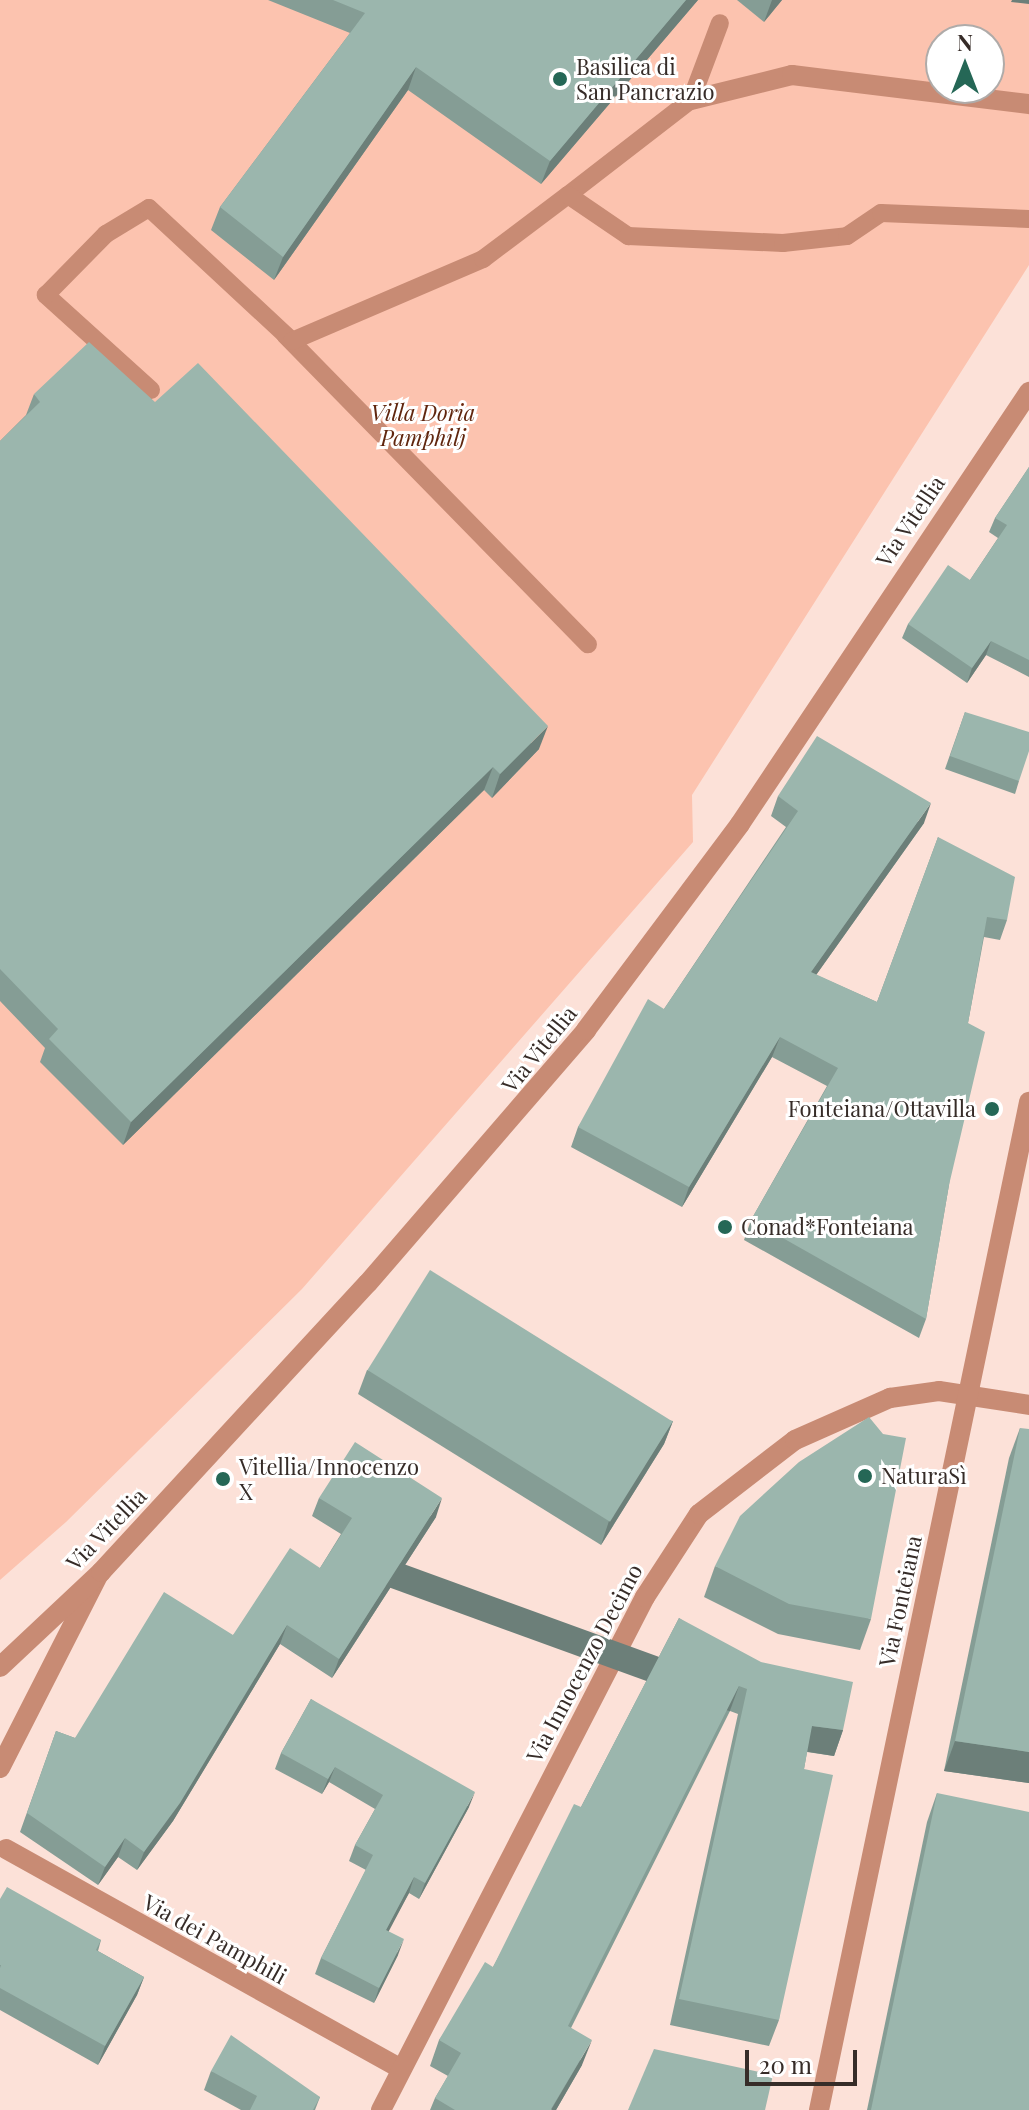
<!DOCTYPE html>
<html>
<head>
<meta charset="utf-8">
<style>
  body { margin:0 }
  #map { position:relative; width:1029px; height:2110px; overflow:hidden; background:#fce1d8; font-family:"Playfair Display",serif }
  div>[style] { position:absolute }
  .green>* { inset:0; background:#fcc3af }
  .service>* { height:18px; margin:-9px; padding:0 9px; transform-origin:9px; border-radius:9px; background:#c88b74 }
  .pedestrian>* { height:20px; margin:-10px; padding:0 10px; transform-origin:10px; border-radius:10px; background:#c88b74 }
  .minor>* { height:20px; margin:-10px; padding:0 10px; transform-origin:10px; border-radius:10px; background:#c88b74 }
  .tertiary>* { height:20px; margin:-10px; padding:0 10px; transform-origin:10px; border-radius:10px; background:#c88b74 }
  .wall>* { inset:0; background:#859d95 }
  .shaded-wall>* { inset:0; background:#6c7f79; transform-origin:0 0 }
  .building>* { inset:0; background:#9bb6ad; transform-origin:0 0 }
  .dots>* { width:22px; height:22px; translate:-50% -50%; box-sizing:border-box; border:4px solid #fff; border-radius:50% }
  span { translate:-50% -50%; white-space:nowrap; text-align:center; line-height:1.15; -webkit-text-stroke:6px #fff; paint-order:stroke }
  .poi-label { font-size:22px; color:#362c28 }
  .left { translate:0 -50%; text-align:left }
  .right { translate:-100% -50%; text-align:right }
  .park-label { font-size:22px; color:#60260e; font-style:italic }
  .street-label { font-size:22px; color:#362c28 }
  .north { position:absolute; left:925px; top:24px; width:80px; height:80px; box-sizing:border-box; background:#fff; border:2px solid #afaba9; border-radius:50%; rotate:0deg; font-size:22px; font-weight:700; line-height:32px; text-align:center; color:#362c28 }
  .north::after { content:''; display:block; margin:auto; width:28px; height:36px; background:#256756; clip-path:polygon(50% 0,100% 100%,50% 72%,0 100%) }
  .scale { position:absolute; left:745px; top:2050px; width:112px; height:36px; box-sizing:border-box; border:4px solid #362c28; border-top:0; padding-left:10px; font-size:24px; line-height:28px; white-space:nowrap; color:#362c28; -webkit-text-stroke:6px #fff; paint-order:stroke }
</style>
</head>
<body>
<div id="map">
  <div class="green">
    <div style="clip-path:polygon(evenodd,0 0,1029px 0,1029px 265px,692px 795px,693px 842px,302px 1289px,66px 1522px,0 1580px,0 0,941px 40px,989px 40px,989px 88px,941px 88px,941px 40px)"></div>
  </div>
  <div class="service">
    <div style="left:568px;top:195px;width:155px;rotate:-37.7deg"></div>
    <div style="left:691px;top:100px;width:82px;rotate:-69.4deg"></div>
    <div style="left:285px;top:335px;width:433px;rotate:45.6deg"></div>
    <div style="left:151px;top:390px;width:142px;rotate:-137.9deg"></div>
    <div style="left:46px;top:295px;width:86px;rotate:-45.5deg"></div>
    <div style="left:106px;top:234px;width:50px;rotate:-31.2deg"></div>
    <div style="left:149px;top:208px;width:195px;rotate:42.9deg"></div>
    <div style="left:292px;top:341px;width:208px;rotate:-23.2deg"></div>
    <div style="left:483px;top:259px;width:106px;rotate:-37deg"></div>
    <div style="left:568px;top:195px;width:73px;rotate:34.3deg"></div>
    <div style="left:628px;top:236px;width:155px;rotate:2.6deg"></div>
    <div style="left:783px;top:243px;width:64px;rotate:-6.2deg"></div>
    <div style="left:847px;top:236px;width:41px;rotate:-34.1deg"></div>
    <div style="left:881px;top:213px;width:148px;rotate:2.3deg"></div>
  </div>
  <div class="pedestrian">
    <div style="left:691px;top:100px;width:104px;rotate:-13.9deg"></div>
    <div style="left:792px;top:75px;width:239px;rotate:7deg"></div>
  </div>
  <div class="minor">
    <div style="left:0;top:1768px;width:216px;rotate:-63deg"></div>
    <div style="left:6px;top:1849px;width:452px;rotate:29.1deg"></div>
    <div style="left:381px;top:2110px;width:577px;rotate:-62.77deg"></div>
    <div style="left:645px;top:1597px;width:99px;rotate:-57deg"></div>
    <div style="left:699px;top:1514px;width:121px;rotate:-37.6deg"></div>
    <div style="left:795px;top:1440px;width:104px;rotate:-23.9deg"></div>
    <div style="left:890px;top:1398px;width:49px;rotate:-8.1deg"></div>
    <div style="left:939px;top:1391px;width:91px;rotate:8.8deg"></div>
  </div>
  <div class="tertiary">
    <div style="left:0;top:1667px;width:139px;rotate:-43.2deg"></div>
    <div style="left:101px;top:1572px;width:393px;rotate:-47.3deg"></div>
    <div style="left:368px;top:1283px;width:334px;rotate:-49.2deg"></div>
    <div style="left:586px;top:1030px;width:257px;rotate:-53.2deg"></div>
    <div style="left:740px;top:824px;width:520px;rotate:-56.22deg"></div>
    <div style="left:819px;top:2110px;width:1030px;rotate:-78.23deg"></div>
  </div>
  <div class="wall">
    <div style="clip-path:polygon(268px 0,698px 0,541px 184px,408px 90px,274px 280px,211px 230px,220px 207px,350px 33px)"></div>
    <div style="clip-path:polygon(737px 0,782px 0,764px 22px)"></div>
    <div style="clip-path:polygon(34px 394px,539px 749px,492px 798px,484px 790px,123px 1145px,40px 1062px,45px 1048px,0 1001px,0 441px,26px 415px)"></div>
    <div style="clip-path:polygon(1029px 467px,1029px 677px,986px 655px,967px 683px,902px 638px,908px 624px,970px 580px,998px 538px,989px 532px,995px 518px)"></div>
    <div style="clip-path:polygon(965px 712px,1019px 781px,1015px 794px,945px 769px)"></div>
    <div style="clip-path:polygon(778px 796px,924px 823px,816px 975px,877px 1002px,938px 837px,1007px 920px,1000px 940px,984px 937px,968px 1023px,949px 1185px,926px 1319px,919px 1338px,744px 1240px,751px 1220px,827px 1086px,772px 1057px,682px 1207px,571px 1147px,578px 1127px,664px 1009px,786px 827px,771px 816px)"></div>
    <div style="clip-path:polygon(367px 1370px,673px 1421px,664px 1444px,601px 1545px,358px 1394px)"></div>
    <div style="clip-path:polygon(1020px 1428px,1029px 1783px,944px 1771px,1009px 1458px)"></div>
    <div style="clip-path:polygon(319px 1498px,436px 1517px,332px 1678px,280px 1644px,173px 1821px,137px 1870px,118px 1857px,98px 1885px,20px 1832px,56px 1731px,75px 1738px,233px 1635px,320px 1568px,341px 1534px,312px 1516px)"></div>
    <div style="clip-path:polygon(715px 1566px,871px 1619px,860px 1650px,778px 1634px,704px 1597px)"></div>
    <div style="clip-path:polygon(679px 1618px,843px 1730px,834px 1756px,807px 1752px,804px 1769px,779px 2020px,769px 2046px,670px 2025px,738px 1714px,730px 1711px,571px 2028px,582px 2065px,556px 2110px,430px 2110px,435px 2098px,448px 2076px,430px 2066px,439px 2040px,493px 1967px,581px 1807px)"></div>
    <div style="clip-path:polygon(311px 1699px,469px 1807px,419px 1899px,409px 1893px,388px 1931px,398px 1955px,374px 2003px,315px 1974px,321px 1958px,366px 1870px,349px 1861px,355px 1845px,375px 1809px,329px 1782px,322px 1794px,275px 1769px,281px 1753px)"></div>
    <div style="clip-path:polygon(937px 1793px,1029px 2110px,867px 2110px,927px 1822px)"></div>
    <div style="clip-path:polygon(0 1899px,101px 1940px,98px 1951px,144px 1977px,137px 1995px,98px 2065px,0 2010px)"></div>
    <div style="clip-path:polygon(211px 2071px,320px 2097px,315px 2110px,241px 2110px,204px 2090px)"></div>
  </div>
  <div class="shaded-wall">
    <div style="clip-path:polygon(686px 0,698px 0,541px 184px,550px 161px)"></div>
    <div style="clip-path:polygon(772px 0,782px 0,764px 22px)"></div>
    <div style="clip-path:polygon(1012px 0,1029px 0,1029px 4px,1011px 2px)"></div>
    <div style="clip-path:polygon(416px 67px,408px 90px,274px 280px,283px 257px)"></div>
    <div style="clip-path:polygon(991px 641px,986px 655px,967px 683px,972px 668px)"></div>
    <div style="clip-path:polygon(548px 726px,539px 749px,492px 798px,500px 774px)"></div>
    <div style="clip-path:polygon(493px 767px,484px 790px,123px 1145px,131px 1122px)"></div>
    <div style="clip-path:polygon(931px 803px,924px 823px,804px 992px,811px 972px)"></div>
    <div style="clip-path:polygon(780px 1037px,772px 1057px,682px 1207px,689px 1187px)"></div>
    <div style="clip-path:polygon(673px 1421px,664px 1444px,601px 1545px,609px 1521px)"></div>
    <div style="clip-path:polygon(442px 1498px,436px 1517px,332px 1678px,339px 1659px)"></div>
    <div style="clip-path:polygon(287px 1625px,280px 1644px,173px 1821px,137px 1870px,144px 1852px)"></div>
    <div style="left:739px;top:1686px;width:27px;height:381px;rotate:110deg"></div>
    <div style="clip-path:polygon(812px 1726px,843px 1730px,834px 1756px,803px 1751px)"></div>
    <div style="clip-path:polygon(955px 1741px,1029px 1752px,1029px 1783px,944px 1771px)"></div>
    <div style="clip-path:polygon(335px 1767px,329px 1782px,322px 1794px,328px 1779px)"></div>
    <div style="clip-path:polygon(475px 1792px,469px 1807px,419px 1899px,425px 1883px)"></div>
    <div style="clip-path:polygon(125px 1838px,118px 1857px,98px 1885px,105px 1867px)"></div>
    <div style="clip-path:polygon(414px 1877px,409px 1893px,381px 1946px,386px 1930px)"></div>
    <div style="clip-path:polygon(404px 1939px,398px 1955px,374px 2003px,379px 1988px)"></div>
    <div style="clip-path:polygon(144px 1977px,137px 1995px,98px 2065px,105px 2046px)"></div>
    <div style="clip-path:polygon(592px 2040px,582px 2065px,556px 2110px,551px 2110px)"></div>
  </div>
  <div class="building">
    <div style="clip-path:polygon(333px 0,686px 0,550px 161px,416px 67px,283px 257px,220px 207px,365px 13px)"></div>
    <div style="clip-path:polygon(89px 342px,155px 402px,198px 363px,548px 726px,500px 774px,493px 767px,131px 1122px,49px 1039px,58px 1029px,0 969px,0 441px,40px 402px,34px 394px)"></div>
    <div style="clip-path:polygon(1029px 467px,1029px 660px,991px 641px,972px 668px,908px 624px,948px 565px,970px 580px,1007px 525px,995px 518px)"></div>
    <div style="clip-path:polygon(965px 712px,1029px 732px,1029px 751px,1019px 781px,950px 756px)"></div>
    <div style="clip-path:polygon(817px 736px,931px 803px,811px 972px,877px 1002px,938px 837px,1015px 877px,1007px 920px,987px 917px,968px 1023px,985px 1032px,949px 1185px,926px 1319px,751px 1220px,838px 1068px,780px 1037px,689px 1187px,578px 1127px,648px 999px,664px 1009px,798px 811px,778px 796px)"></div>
    <div style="left:430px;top:1270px;width:286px;height:118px;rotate:32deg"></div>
    <div style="clip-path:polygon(869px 1417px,883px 1434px,906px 1438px,871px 1619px,789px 1604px,715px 1566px,740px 1516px,799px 1462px)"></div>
    <div style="clip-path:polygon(1020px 1428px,1029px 1429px,1029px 1752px,955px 1741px)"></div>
    <div style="clip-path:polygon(355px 1442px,442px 1498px,339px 1659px,287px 1625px,180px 1803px,144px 1852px,125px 1838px,105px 1867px,27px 1813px,56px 1731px,75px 1738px,164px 1592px,233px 1635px,290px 1548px,320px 1568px,352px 1518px,319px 1498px)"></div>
    <div style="clip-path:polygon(679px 1618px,761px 1662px,853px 1682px,843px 1730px,812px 1726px,804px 1769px,833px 1775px,779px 2020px,679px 1999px,747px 1689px,739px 1686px,568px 2026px,592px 2040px,551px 2109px,552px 2110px,455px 2110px,435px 2098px,461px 2053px,439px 2040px,485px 1962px,493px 1967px,574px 1804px,581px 1807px)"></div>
    <div style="clip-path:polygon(311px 1699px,475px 1792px,425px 1883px,414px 1877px,386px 1930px,404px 1939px,379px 1988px,321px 1958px,373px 1855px,355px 1845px,383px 1795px,335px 1767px,328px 1779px,281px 1753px)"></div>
    <div style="clip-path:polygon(937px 1793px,1029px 1812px,1029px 2110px,871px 2110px)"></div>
    <div style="clip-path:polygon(7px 1887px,101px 1940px,96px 1950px,144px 1977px,105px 2046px,0 1988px,0 1968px,1px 1965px,0 1965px,0 1899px)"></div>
    <div style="clip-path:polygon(231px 2035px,320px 2097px,313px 2110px,250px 2110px,257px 2096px,211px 2071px)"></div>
    <div style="clip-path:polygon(654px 2049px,773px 2075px,765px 2110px,628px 2110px)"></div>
  </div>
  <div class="dots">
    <div style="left:560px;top:79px;background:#256756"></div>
    <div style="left:992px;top:1109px;background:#256756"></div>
    <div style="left:725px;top:1227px;background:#256756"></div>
    <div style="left:865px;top:1476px;background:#256756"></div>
    <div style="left:223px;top:1479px;background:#256756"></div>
  </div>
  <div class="poi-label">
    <span class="left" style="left:576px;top:79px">Basilica di<br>San Pancrazio</span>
    <span class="right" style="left:976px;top:1109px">Fonteiana/Ottavilla</span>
    <span class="left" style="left:741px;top:1227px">Conad*Fonteiana</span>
    <span class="left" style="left:239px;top:1479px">Vitellia/Innocenzo<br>X</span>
    <span class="left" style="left:881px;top:1476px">NaturaSì</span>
  </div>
  <div class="park-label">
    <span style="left:423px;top:425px">Villa Doria<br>Pamphilj</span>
  </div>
  <div class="street-label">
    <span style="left:910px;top:521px;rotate:-56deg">Via Vitellia</span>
    <span style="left:539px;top:1049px;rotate:-51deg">Via Vitellia</span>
    <span style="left:106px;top:1529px;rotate:-46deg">Via Vitellia</span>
    <span style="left:900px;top:1601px;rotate:-78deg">Via Fonteiana</span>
    <span style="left:584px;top:1663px;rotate:-62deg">Via Innocenzo Decimo</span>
    <span style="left:215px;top:1939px;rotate:29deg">Via dei Pamphili</span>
  </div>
  <div class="north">N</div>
  <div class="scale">20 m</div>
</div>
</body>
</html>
